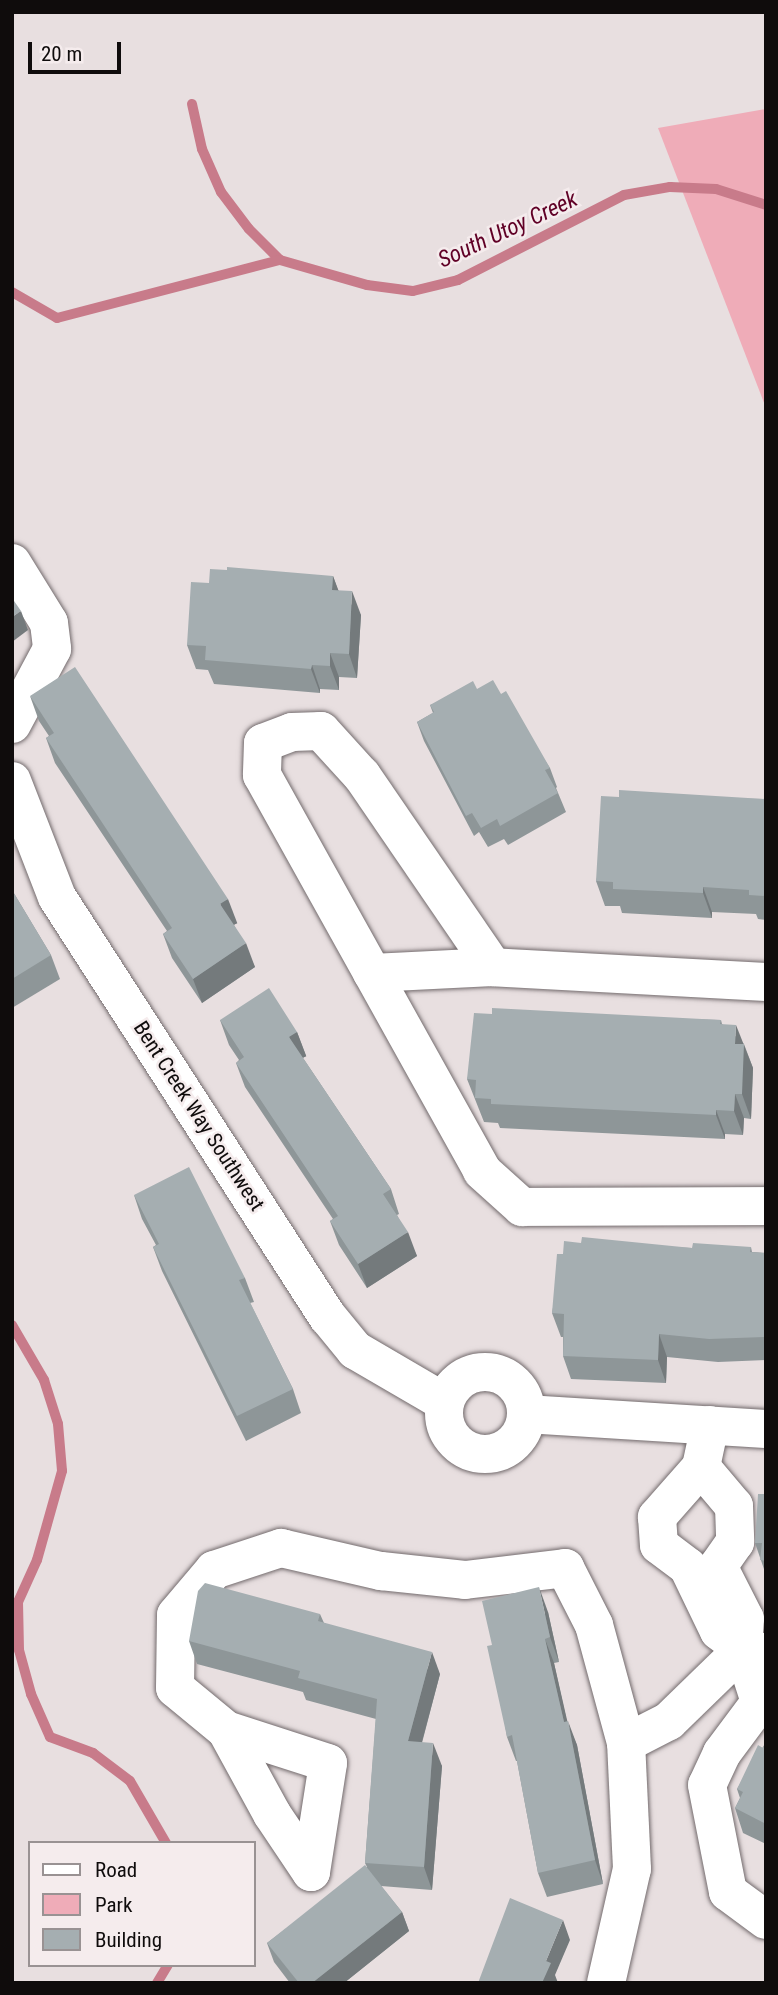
<!DOCTYPE html>
<html>
<head>
<meta charset="utf-8">
<style>
  body { margin:0 }
  #map { position:relative; width:778px; height:1995px; overflow:hidden; background:#e8dfe0; font-family:"Roboto Condensed",sans-serif }
  div>[style] { position:absolute }
  .green>* { inset:0; background:#efacb8 }
  .stream>* { height:10px; margin:-5px; padding:0 5px; transform-origin:5px; border-radius:5px; background:#c87b8a }
  .roads { filter:drop-shadow(0 0 2px #736b6d) drop-shadow(0 0 2px #736b6d) }
  .minor>* { height:38px; margin:-19px; padding:0 19px; transform-origin:19px; border-radius:19px; background:#fff }
  .minor>.ring { margin:-19px; padding:0; box-sizing:content-box; background:none; border:38px solid #fff; border-radius:50% }
  .wall>* { inset:0; background:#8e9698 }
  .shaded-wall>* { inset:0; background:#747a7c; transform-origin:0 0 }
  .building>* { inset:0; background:#a5aeb1 }
  span { translate:-50% -50%; white-space:nowrap; text-align:center; line-height:1.15; -webkit-text-stroke:5px #f5eced; paint-order:stroke }
  .street-label { font-size:21px; color:#0f0c0c }
  .water-label { font-size:23px; color:#600026; font-style:italic }
  .frame { position:absolute; inset:0; border:14px solid #0f0c0c; pointer-events:none }
  .legend { position:absolute; left:28px; top:1841px; width:228px; height:126px; box-sizing:border-box; background:#f5eced; border:2px solid #999293; margin:0; padding:9px 12px; list-style:none; font-size:21px; color:#0f0c0c }
  .legend li { display:flex; align-items:center; gap:14px; height:35px }
  .legend b { width:35px; border:2px solid #999293 }
  .scale { position:absolute; left:28px; top:42px; width:93px; height:32px; box-sizing:border-box; border:4px solid #0f0c0c; border-top:0; padding-left:9px; font-size:21px; line-height:24px; white-space:nowrap; color:#0f0c0c; -webkit-text-stroke:5px #f5eced; paint-order:stroke }
</style>
</head>
<body>
<div id="map">
  <div class="green">
    <div style="clip-path:polygon(766px 109px,766px 408px,658px 128px)"></div>
  </div>
  <div class="stream">
    <div style="left:192px;top:104px;width:46px;rotate:77.5deg"></div>
    <div style="left:202px;top:149px;width:47px;rotate:66.2deg"></div>
    <div style="left:221px;top:192px;width:46px;rotate:52.9deg"></div>
    <div style="left:249px;top:229px;width:44px;rotate:45deg"></div>
    <div style="left:280px;top:260px;width:91px;rotate:16deg"></div>
    <div style="left:367px;top:285px;width:46px;rotate:7.4deg"></div>
    <div style="left:413px;top:291px;width:46px;rotate:-13.7deg"></div>
    <div style="left:458px;top:280px;width:186px;rotate:-27.1deg"></div>
    <div style="left:624px;top:195px;width:47px;rotate:-9.9deg"></div>
    <div style="left:670px;top:187px;width:46px;rotate:2.5deg"></div>
    <div style="left:716px;top:189px;width:52px;rotate:17.7deg"></div>
    <div style="left:12px;top:292px;width:52px;rotate:30deg"></div>
    <div style="left:57px;top:318px;width:230px;rotate:-14.6deg"></div>
    <div style="left:12px;top:1325px;width:64px;rotate:59.8deg"></div>
    <div style="left:44px;top:1380px;width:46px;rotate:72.3deg"></div>
    <div style="left:58px;top:1424px;width:47px;rotate:85.1deg"></div>
    <div style="left:62px;top:1471px;width:92px;rotate:105.7deg"></div>
    <div style="left:37px;top:1560px;width:46px;rotate:114.3deg"></div>
    <div style="left:18px;top:1602px;width:48px;rotate:88.8deg"></div>
    <div style="left:19px;top:1650px;width:46px;rotate:74.7deg"></div>
    <div style="left:31px;top:1694px;width:47px;rotate:66.2deg"></div>
    <div style="left:50px;top:1737px;width:46px;rotate:20.4deg"></div>
    <div style="left:93px;top:1753px;width:46px;rotate:37.1deg"></div>
    <div style="left:130px;top:1781px;width:72px;rotate:59.9deg"></div>
    <div style="left:157px;top:1983px;width:21px;rotate:-59deg"></div>
  </div>
  <div class="roads">
    <div class="minor">
      <div style="left:12px;top:563px;width:70px;rotate:58.3deg"></div>
      <div style="left:49px;top:623px;width:26px;rotate:83deg"></div>
      <div style="left:52px;top:649px;width:85px;rotate:118.1deg"></div>
      <div style="left:12px;top:781px;width:124px;rotate:68.8deg"></div>
      <div style="left:57px;top:897px;width:500px;rotate:57.2deg"></div>
      <div style="left:328px;top:1317px;width:43px;rotate:50.7deg"></div>
      <div style="left:355px;top:1350px;width:103px;rotate:30.3deg"></div>
      <div style="left:372px;top:973px;width:121px;rotate:-2.8deg"></div>
      <div style="left:766px;top:982px;width:273px;rotate:-176.9deg"></div>
      <div style="left:493px;top:967px;width:232px;rotate:-124.4deg"></div>
      <div style="left:362px;top:776px;width:61px;rotate:-132.3deg"></div>
      <div style="left:321px;top:731px;width:29px;rotate:178deg"></div>
      <div style="left:292px;top:732px;width:31px;rotate:159deg"></div>
      <div style="left:263px;top:743px;width:32px;rotate:92deg"></div>
      <div style="left:262px;top:775px;width:453px;rotate:60.9deg"></div>
      <div style="left:482px;top:1171px;width:54px;rotate:42deg"></div>
      <div style="left:522px;top:1207px;width:244px;rotate:-0.2deg"></div>
      <div class="ring" style="left:444px;top:1372px;width:44px;height:44px"></div>
      <div style="left:526px;top:1414px;width:240px;rotate:3.6deg"></div>
      <div style="left:710px;top:1425px;width:43px;rotate:102.1deg"></div>
      <div style="left:701px;top:1467px;width:67px;rotate:131.3deg"></div>
      <div style="left:657px;top:1517px;width:28px;rotate:86deg"></div>
      <div style="left:659px;top:1545px;width:36px;rotate:37deg"></div>
      <div style="left:688px;top:1567px;width:71px;rotate:64.2deg"></div>
      <div style="left:719px;top:1631px;width:30px;rotate:37deg"></div>
      <div style="left:743px;top:1649px;width:20px;rotate:9deg"></div>
      <div style="left:701px;top:1467px;width:51px;rotate:49.8deg"></div>
      <div style="left:734px;top:1506px;width:36px;rotate:88deg"></div>
      <div style="left:735px;top:1542px;width:29px;rotate:125deg"></div>
      <div style="left:718px;top:1566px;width:59px;rotate:63deg"></div>
      <div style="left:745px;top:1619px;width:30px;rotate:94deg"></div>
      <div style="left:743px;top:1649px;width:56px;rotate:72.2deg"></div>
      <div style="left:760px;top:1702px;width:64px;rotate:126.7deg"></div>
      <div style="left:722px;top:1753px;width:35px;rotate:115deg"></div>
      <div style="left:707px;top:1785px;width:109px;rotate:78.9deg"></div>
      <div style="left:728px;top:1892px;width:47px;rotate:36.4deg"></div>
      <div style="left:226px;top:1730px;width:96px;rotate:61.3deg"></div>
      <div style="left:272px;top:1814px;width:70px;rotate:56.1deg"></div>
      <div style="left:311px;top:1872px;width:110px;rotate:-81.1deg"></div>
      <div style="left:328px;top:1763px;width:107px;rotate:-162.1deg"></div>
      <div style="left:226px;top:1730px;width:66px;rotate:-140.5deg"></div>
      <div style="left:175px;top:1688px;width:73px;rotate:-89.2deg"></div>
      <div style="left:176px;top:1615px;width:59px;rotate:-49.8deg"></div>
      <div style="left:214px;top:1570px;width:71px;rotate:-18.2deg"></div>
      <div style="left:281px;top:1548px;width:103px;rotate:13deg"></div>
      <div style="left:381px;top:1571px;width:84px;rotate:6.1deg"></div>
      <div style="left:465px;top:1580px;width:101px;rotate:-6.8deg"></div>
      <div style="left:565px;top:1568px;width:64px;rotate:63deg"></div>
      <div style="left:594px;top:1625px;width:122px;rotate:74.8deg"></div>
      <div style="left:606px;top:1983px;width:117px;rotate:-77.2deg"></div>
      <div style="left:632px;top:1869px;width:126px;rotate:-92.7deg"></div>
      <div style="left:626px;top:1743px;width:48px;rotate:-27.1deg"></div>
      <div style="left:669px;top:1721px;width:103px;rotate:-44.2deg"></div>
    </div>
  </div>
  <div class="wall">
    <div style="clip-path:polygon(333px 576px,338px 590px,361px 615px,357px 678px,339px 677px,339px 690px,320px 689px,320px 693px,214px 684px,208px 670px,196px 669px,187px 645px,209px 583px)"></div>
    <div style="clip-path:polygon(477px 689px,501px 694px,550px 768px,557px 787px,556px 788px,566px 812px,508px 845px,504px 839px,488px 847px,479px 832px,474px 836px,424px 741px,417px 722px,433px 713px,430px 705px)"></div>
    <div style="clip-path:polygon(30px 696px,237px 923px,234px 925px,255px 967px,202px 1003px,172px 958px,163px 934px,167px 931px,55px 763px,46px 738px,49px 736px,39px 721px)"></div>
    <div style="clip-path:polygon(619px 797px,766px 799px,766px 920px,758px 919px,756px 914px,712px 912px,712px 918px,622px 913px,620px 906px,605px 906px,596px 881px)"></div>
    <div style="clip-path:polygon(12px 890px,51px 955px,60px 979px,12px 1008px)"></div>
    <div style="clip-path:polygon(492px 1014px,721px 1020px,722px 1024px,744px 1044px,753px 1068px,751px 1119px,744px 1118px,743px 1135px,725px 1134px,725px 1139px,500px 1128px,498px 1123px,484px 1122px,467px 1079px)"></div>
    <div style="clip-path:polygon(220px 1020px,297px 1032px,306px 1056px,303px 1058px,391px 1189px,399px 1214px,397px 1215px,417px 1256px,367px 1288px,339px 1245px,330px 1221px,333px 1219px,245px 1087px,236px 1063px,239px 1060px,229px 1045px)"></div>
    <div style="clip-path:polygon(134px 1195px,245px 1278px,254px 1302px,250px 1303px,293px 1389px,301px 1413px,246px 1441px,162px 1271px,153px 1247px,156px 1245px,142px 1219px)"></div>
    <div style="clip-path:polygon(581px 1243px,692px 1248px,751px 1247px,752px 1252px,766px 1253px,766px 1360px,718px 1362px,667px 1357px,666px 1383px,571px 1379px,563px 1356px,563px 1337px,561px 1337px,552px 1313px,563px 1254px)"></div>
    <div style="clip-path:polygon(766px 1494px,766px 1575px,755px 1543px)"></div>
    <div style="clip-path:polygon(548px 1612px,559px 1662px,554px 1663px,567px 1722px,577px 1745px,603px 1884px,547px 1897px,538px 1873px,517px 1761px,516px 1761px,507px 1737px,492px 1645px)"></div>
    <div style="clip-path:polygon(320px 1614px,324px 1623px,440px 1674px,422px 1743px,442px 1766px,432px 1890px,381px 1886px,402px 1912px,409px 1931px,344px 1983px,290px 1983px,274px 1962px,267px 1943px,367px 1867px,365px 1863px,376px 1719px,306px 1700px,303px 1692px,197px 1664px,189px 1641px)"></div>
    <div style="clip-path:polygon(766px 1742px,766px 1844px,743px 1833px,735px 1808px,740px 1798px,737px 1789px)"></div>
  </div>
  <div class="shaded-wall">
    <div style="clip-path:polygon(333px 576px,342px 600px,332px 590px)"></div>
    <div style="clip-path:polygon(352px 591px,361px 615px,357px 678px,349px 654px)"></div>
    <div style="clip-path:polygon(21px 611px,28px 630px,12px 642px,12px 617px)"></div>
    <div style="clip-path:polygon(330px 653px,339px 677px,339px 690px,330px 666px)"></div>
    <div style="clip-path:polygon(312px 665px,320px 689px,320px 693px,311px 669px)"></div>
    <div style="clip-path:polygon(703px 887px,712px 912px,712px 918px,703px 893px)"></div>
    <div style="left:228px;top:899px;width:26px;height:9px;rotate:69deg"></div>
    <div style="clip-path:polygon(246px 943px,255px 967px,202px 1003px,193px 979px)"></div>
    <div style="clip-path:polygon(736px 1025px,753px 1068px,751px 1119px,742px 1094px,735px 1044px)"></div>
    <div style="left:297px;top:1032px;width:26px;height:9px;rotate:69deg"></div>
    <div style="clip-path:polygon(735px 1094px,744px 1118px,743px 1135px,734px 1111px)"></div>
    <div style="clip-path:polygon(716px 1110px,725px 1134px,725px 1139px,716px 1115px)"></div>
    <div style="clip-path:polygon(408px 1232px,417px 1256px,367px 1288px,358px 1264px)"></div>
    <div style="clip-path:polygon(765px 1324px,766px 1327px,766px 1342px,764px 1337px)"></div>
    <div style="clip-path:polygon(659px 1334px,667px 1357px,666px 1383px,658px 1360px)"></div>
    <div style="clip-path:polygon(539px 1587px,548px 1612px,559px 1662px,550px 1637px)"></div>
    <div style="clip-path:polygon(545px 1639px,554px 1663px,573px 1746px,564px 1722px)"></div>
    <div style="clip-path:polygon(432px 1652px,440px 1674px,416px 1764px,408px 1741px)"></div>
    <div style="clip-path:polygon(568px 1721px,577px 1745px,603px 1884px,595px 1860px)"></div>
    <div style="clip-path:polygon(433px 1743px,442px 1766px,432px 1890px,424px 1867px)"></div>
    <div style="clip-path:polygon(402px 1912px,409px 1931px,344px 1983px,312px 1983px)"></div>
    <div style="clip-path:polygon(563px 1920px,570px 1940px,555px 1975px,558px 1983px,542px 1983px,546px 1961px)"></div>
  </div>
  <div class="building">
    <div style="clip-path:polygon(227px 567px,333px 576px,332px 590px,352px 591px,349px 654px,330px 653px,330px 666px,312px 665px,311px 669px,205px 660px,206px 646px,187px 645px,191px 582px,209px 583px,210px 569px,227px 570px)"></div>
    <div style="clip-path:polygon(12px 598px,21px 611px,12px 617px)"></div>
    <div style="clip-path:polygon(75px 667px,228px 899px,220px 904px,246px 943px,193px 979px,163px 934px,172px 928px,46px 738px,54px 733px,30px 696px)"></div>
    <div style="clip-path:polygon(493px 680px,501px 694px,506px 691px,550px 768px,545px 770px,558px 793px,500px 826px,497px 819px,481px 828px,472px 813px,466px 816px,417px 722px,434px 712px,430px 705px,473px 681px,477px 689px)"></div>
    <div style="clip-path:polygon(619px 790px,766px 799px,766px 896px,749px 895px,749px 890px,703px 887px,703px 893px,613px 889px,613px 882px,596px 881px,601px 796px,619px 797px)"></div>
    <div style="clip-path:polygon(12px 890px,51px 955px,12px 979px)"></div>
    <div style="clip-path:polygon(269px 988px,297px 1032px,289px 1037px,391px 1189px,383px 1194px,408px 1232px,358px 1264px,330px 1221px,338px 1216px,236px 1063px,244px 1057px,220px 1020px)"></div>
    <div style="clip-path:polygon(492px 1008px,721px 1020px,720px 1024px,736px 1025px,735px 1044px,744px 1044px,742px 1094px,735px 1094px,734px 1111px,716px 1110px,716px 1115px,491px 1104px,491px 1099px,475px 1098px,476px 1080px,467px 1079px,474px 1013px,492px 1014px)"></div>
    <div style="clip-path:polygon(189px 1167px,245px 1278px,239px 1280px,293px 1389px,237px 1416px,153px 1247px,159px 1244px,134px 1195px)"></div>
    <div style="clip-path:polygon(582px 1237px,692px 1248px,693px 1243px,751px 1247px,750px 1252px,766px 1253px,766px 1324px,765px 1324px,764px 1337px,709px 1339px,659px 1334px,658px 1360px,563px 1356px,564px 1314px,552px 1313px,557px 1254px,563px 1254px,564px 1241px,581px 1243px)"></div>
    <div style="clip-path:polygon(758px 1494px,766px 1494px,766px 1561px,760px 1560px,762px 1543px,755px 1543px)"></div>
    <div style="clip-path:polygon(205px 1583px,320px 1614px,318px 1621px,432px 1652px,408px 1741px,433px 1743px,424px 1867px,365px 1863px,377px 1699px,298px 1678px,300px 1671px,189px 1641px,198px 1591px)"></div>
    <div style="clip-path:polygon(539px 1587px,550px 1637px,545px 1639px,564px 1722px,568px 1721px,595px 1860px,538px 1873px,512px 1735px,507px 1737px,487px 1646px,492px 1645px,482px 1601px)"></div>
    <div style="clip-path:polygon(766px 1742px,766px 1824px,735px 1808px,743px 1792px,737px 1789px,758px 1745px,763px 1748px)"></div>
    <div style="clip-path:polygon(365px 1865px,402px 1912px,312px 1983px,299px 1983px,267px 1943px)"></div>
    <div style="clip-path:polygon(510px 1898px,563px 1920px,546px 1961px,551px 1963px,542px 1983px,478px 1983px)"></div>
  </div>
  <div class="street-label">
    <span style="left:199px;top:1116px;rotate:57deg">Bent Creek Way Southwest</span>
  </div>
  <div class="water-label">
    <span style="left:508px;top:230px;rotate:-25deg">South Utoy Creek</span>
  </div>
  <div class="frame"></div>
  <ul class="legend">
  <li><b style="height:9px;background:#fff"></b>Road</li>
  <li><b style="height:19px;background:#efacb8"></b>Park</li>
  <li><b style="height:19px;background:#a5aeb1"></b>Building</li>
  </ul>
  <div class="scale">20 m</div>
</div>
</body>
</html>
